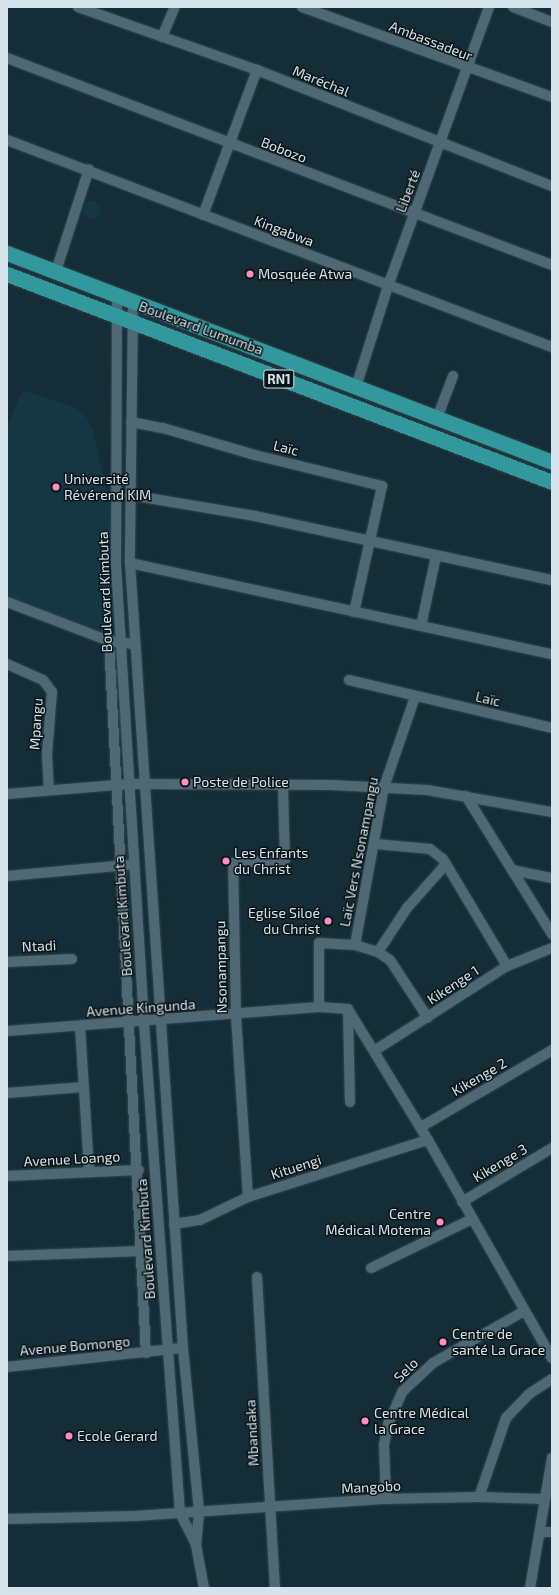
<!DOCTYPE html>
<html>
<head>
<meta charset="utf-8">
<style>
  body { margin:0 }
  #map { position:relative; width:559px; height:1595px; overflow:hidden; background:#142d36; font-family:"Exo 2",sans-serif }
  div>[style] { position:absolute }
  .built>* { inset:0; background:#143743 }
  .round { border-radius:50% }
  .roads { filter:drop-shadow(0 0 1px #33474f) drop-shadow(0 0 1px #33474f) }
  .minor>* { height:10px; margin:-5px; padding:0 5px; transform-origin:5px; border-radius:5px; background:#4e6973 }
  .highway>* { height:15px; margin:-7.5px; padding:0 7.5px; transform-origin:7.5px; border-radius:7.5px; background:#31989b }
  .dots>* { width:11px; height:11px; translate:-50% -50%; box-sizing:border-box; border:2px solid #091418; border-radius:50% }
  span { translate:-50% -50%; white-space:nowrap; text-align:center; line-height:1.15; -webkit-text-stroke:3px #091418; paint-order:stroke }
  .shield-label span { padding:1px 3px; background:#091418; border:1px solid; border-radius:3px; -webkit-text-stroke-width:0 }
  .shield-label { font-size:13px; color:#d5e4ea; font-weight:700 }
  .street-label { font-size:14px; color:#d5e4ea }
  .poi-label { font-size:14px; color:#d5e4ea }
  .left { translate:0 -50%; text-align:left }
  .right { translate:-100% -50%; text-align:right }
  .frame { position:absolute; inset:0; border:8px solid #d5e4ea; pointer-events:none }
</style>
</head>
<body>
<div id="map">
  <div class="built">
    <div class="round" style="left:83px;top:201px;width:18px;height:18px"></div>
    <div style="clip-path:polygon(22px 390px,76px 408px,86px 416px,93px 430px,112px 515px,113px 639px,7px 600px,7px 428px)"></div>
  </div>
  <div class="roads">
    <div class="minor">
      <div style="left:78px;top:7px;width:190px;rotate:19.4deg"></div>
      <div style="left:257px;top:70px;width:317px;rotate:21.5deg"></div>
      <div style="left:302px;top:7px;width:266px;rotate:19.8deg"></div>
      <div style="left:513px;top:7px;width:42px;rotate:21deg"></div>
      <div style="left:162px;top:37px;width:33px;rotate:-67deg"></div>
      <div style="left:7px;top:58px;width:583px;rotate:20.8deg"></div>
      <div style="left:7px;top:140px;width:583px;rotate:20.8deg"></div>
      <div style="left:203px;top:215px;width:155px;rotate:-69.6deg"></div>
      <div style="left:56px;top:271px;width:107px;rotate:-72.1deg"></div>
      <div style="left:117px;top:297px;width:267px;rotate:90.2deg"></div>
      <div style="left:116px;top:564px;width:460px;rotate:86.5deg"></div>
      <div style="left:144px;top:1023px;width:491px;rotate:85.8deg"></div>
      <div style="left:180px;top:1513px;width:36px;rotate:63deg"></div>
      <div style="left:196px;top:1545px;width:44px;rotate:79.5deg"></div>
      <div style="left:133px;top:303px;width:260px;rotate:90.7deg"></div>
      <div style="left:130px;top:563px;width:787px;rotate:86.14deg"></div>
      <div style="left:183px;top:1348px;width:165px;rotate:84.4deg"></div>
      <div style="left:199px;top:1512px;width:33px;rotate:95deg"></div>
      <div style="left:356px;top:387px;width:106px;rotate:-72.4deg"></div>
      <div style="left:388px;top:286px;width:297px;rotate:-70.1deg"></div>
      <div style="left:437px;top:418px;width:45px;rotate:-69.1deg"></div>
      <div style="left:131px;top:422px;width:33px;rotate:11deg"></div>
      <div style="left:163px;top:428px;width:96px;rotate:16.4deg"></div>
      <div style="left:255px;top:455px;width:131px;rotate:13.7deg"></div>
      <div style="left:382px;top:486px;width:129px;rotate:102.5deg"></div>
      <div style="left:130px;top:495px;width:127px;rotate:9.5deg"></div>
      <div style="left:255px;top:516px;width:304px;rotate:12.2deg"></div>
      <div style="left:130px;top:563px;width:432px;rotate:12.2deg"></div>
      <div style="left:7px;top:602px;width:109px;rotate:20.9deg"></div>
      <div style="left:109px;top:641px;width:26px;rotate:7deg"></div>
      <div style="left:421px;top:626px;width:72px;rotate:-77.9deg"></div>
      <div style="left:109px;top:641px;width:713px;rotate:87.03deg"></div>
      <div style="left:7px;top:664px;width:39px;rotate:24deg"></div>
      <div style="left:43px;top:680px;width:15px;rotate:53deg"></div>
      <div style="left:52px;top:692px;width:62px;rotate:94.6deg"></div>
      <div style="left:47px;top:754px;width:35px;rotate:87deg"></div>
      <div style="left:349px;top:680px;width:209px;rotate:13.3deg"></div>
      <div style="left:7px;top:794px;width:122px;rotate:-4.7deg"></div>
      <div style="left:129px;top:784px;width:202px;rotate:0.3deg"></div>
      <div style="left:331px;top:785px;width:96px;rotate:3deg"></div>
      <div style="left:427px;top:790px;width:127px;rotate:10deg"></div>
      <div style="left:466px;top:796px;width:163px;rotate:58.1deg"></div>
      <div style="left:376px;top:844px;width:54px;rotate:5.3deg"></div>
      <div style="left:430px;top:849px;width:16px;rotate:38deg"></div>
      <div style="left:443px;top:859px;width:125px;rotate:59.1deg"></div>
      <div style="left:512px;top:870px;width:41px;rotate:11.3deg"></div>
      <div style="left:7px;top:876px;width:121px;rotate:-5.2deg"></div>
      <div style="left:355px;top:945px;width:161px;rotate:-79.6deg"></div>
      <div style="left:384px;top:787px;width:95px;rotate:-71deg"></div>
      <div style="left:378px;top:952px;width:53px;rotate:-56.6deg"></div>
      <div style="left:407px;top:908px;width:59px;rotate:-48.4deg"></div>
      <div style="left:7px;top:962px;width:65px;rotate:-2.6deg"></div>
      <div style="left:319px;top:1007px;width:64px;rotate:-90deg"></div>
      <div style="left:319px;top:943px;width:36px;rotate:3deg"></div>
      <div style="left:355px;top:945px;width:24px;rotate:17deg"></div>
      <div style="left:378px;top:952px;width:14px;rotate:34deg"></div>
      <div style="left:390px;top:960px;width:69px;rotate:56.8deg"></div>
      <div style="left:348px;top:1009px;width:153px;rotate:58.6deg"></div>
      <div style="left:428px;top:1140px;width:251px;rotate:60.4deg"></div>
      <div style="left:348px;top:1009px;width:93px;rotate:88.8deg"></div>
      <div style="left:80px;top:1026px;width:144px;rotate:86.4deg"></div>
      <div style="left:7px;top:1031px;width:313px;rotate:-4.4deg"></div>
      <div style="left:319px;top:1007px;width:29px;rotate:4deg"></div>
      <div style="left:374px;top:1051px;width:158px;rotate:-32.6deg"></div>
      <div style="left:507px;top:966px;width:48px;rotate:-21.8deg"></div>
      <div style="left:7px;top:1093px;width:77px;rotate:-4.5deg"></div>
      <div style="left:421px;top:1127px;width:152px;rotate:-30.4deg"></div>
      <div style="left:7px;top:1176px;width:132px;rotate:-2.6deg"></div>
      <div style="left:248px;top:1197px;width:182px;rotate:-93.8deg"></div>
      <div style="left:236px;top:1015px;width:152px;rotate:-91.1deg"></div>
      <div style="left:233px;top:863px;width:52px;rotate:-3.3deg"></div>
      <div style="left:285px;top:860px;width:73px;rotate:-91.6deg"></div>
      <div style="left:462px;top:1202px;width:105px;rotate:-31deg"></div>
      <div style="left:174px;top:1224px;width:26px;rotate:-9deg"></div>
      <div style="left:200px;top:1220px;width:53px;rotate:-25.6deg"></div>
      <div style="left:248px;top:1197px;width:189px;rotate:-17.6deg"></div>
      <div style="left:7px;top:1256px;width:135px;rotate:-2.1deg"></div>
      <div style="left:371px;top:1268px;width:112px;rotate:-25.9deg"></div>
      <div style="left:257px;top:1277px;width:312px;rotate:86.7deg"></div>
      <div style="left:7px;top:1367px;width:177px;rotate:-6.2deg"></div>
      <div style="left:479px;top:1497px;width:83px;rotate:-71.1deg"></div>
      <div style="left:506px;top:1418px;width:33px;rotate:-46deg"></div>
      <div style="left:529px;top:1394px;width:27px;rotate:-33deg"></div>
      <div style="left:386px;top:1499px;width:54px;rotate:-92.1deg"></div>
      <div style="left:384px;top:1445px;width:21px;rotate:-79deg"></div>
      <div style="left:388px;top:1424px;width:36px;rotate:-66deg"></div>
      <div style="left:403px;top:1391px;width:41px;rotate:-43deg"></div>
      <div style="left:433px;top:1363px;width:105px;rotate:-29.7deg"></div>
      <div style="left:7px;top:1519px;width:128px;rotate:-1.3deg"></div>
      <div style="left:135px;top:1516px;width:252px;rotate:-3.9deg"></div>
      <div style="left:386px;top:1499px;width:93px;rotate:-1.2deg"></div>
      <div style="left:479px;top:1497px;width:66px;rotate:1.7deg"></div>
      <div style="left:541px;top:1532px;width:11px"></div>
      <div style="left:530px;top:1588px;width:132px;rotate:-80.4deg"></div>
    </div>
    <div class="highway">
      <div style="left:7px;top:253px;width:584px;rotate:20.98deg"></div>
      <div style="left:7px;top:274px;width:583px;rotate:20.89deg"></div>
    </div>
  </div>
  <div class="dots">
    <div style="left:250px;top:274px;background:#fe8ebd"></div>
    <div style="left:56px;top:487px;background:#fe8ebd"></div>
    <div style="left:185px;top:782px;background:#fe8ebd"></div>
    <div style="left:226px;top:861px;background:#fe8ebd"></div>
    <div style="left:328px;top:921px;background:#fe8ebd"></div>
    <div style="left:440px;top:1222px;background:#fe8ebd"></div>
    <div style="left:443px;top:1342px;background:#fe8ebd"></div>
    <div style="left:365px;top:1421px;background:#fe8ebd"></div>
    <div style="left:69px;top:1436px;background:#fe8ebd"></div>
  </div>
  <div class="shield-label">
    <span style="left:279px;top:379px">RN1</span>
  </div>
  <div class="street-label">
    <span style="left:431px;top:41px;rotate:21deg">Ambassadeur</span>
    <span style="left:321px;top:81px;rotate:22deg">Maréchal</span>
    <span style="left:284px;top:150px;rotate:21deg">Bobozo</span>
    <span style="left:408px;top:191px;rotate:-69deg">Liberté</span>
    <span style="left:284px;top:231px;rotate:21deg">Kingabwa</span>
    <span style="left:201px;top:328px;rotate:20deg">Boulevard Lumumba</span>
    <span style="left:286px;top:448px;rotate:14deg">Laïc</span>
    <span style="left:105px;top:592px;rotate:-92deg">Boulevard Kimbuta</span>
    <span style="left:488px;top:699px;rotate:13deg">Laïc</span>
    <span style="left:36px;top:724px;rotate:-86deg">Mpangu</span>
    <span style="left:359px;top:852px;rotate:-79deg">Laïc Vers Nsonampangu</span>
    <span style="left:123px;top:916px;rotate:-94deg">Boulevard Kimbuta</span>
    <span style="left:39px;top:946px;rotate:-3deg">Ntadi</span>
    <span style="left:221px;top:967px;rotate:-91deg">Nsonampangu</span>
    <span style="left:453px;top:985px;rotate:-33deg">Kikenge 1</span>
    <span style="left:141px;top:1008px;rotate:-4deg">Avenue Kingunda</span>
    <span style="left:479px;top:1077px;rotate:-30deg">Kikenge 2</span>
    <span style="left:72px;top:1159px;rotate:-3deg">Avenue Loango</span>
    <span style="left:500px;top:1163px;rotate:-31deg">Kikenge 3</span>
    <span style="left:296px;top:1167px;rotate:-18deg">Kituengi</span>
    <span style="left:146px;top:1239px;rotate:-94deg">Boulevard Kimbuta</span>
    <span style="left:75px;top:1346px;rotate:-5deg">Avenue Bomongo</span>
    <span style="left:406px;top:1370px;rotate:-45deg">Selo</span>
    <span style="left:252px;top:1433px;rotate:-93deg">Mbandaka</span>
    <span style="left:371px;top:1487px;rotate:-3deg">Mangobo</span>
  </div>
  <div class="poi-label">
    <span class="left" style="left:258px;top:274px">Mosquée Atwa</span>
    <span class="left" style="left:64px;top:487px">Université<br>Révérend KIM</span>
    <span class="left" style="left:193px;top:782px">Poste de Police</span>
    <span class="left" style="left:234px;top:861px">Les Enfants<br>du Christ</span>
    <span class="right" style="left:320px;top:921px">Eglise Siloé<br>du Christ</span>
    <span class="right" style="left:431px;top:1222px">Centre<br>Médical Motema</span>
    <span class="left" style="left:452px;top:1342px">Centre de<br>santé La Grace</span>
    <span class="left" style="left:374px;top:1421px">Centre Médical<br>la Grace</span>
    <span class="left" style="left:77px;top:1436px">Ecole Gerard</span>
  </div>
  <div class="frame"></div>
</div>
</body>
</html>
